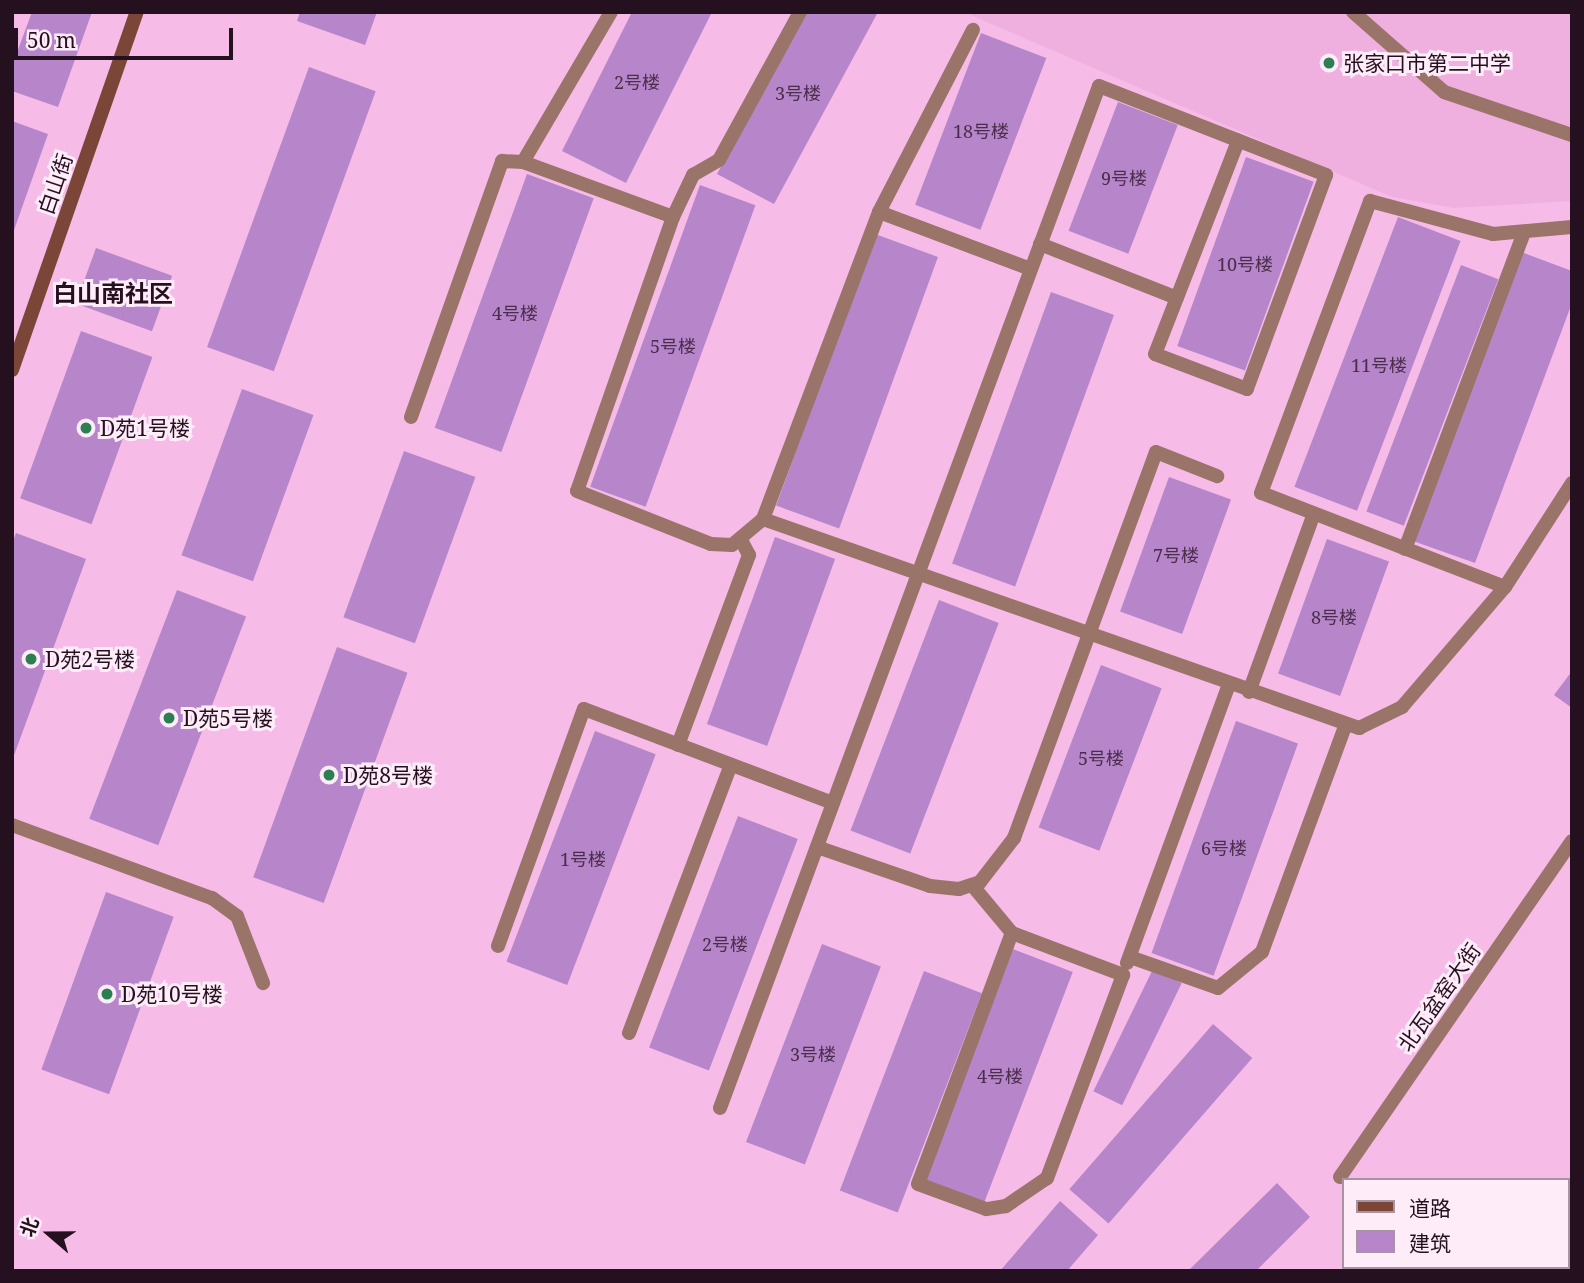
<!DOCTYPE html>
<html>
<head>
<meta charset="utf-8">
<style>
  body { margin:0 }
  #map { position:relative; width:1584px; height:1283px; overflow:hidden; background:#f6bce7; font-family:"Noto Serif","Noto Sans SC",serif }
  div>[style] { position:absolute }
  .built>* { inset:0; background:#efafdf }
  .building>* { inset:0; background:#b685ca; transform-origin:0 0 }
  .service>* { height:14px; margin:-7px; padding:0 7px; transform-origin:7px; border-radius:7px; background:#9a7469 }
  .minor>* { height:14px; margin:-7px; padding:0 7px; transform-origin:7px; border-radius:7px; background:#9a7469 }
  .tertiary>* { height:14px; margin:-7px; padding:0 7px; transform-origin:7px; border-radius:7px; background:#9a7469 }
  .secondary>* { height:14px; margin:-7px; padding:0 7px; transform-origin:7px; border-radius:7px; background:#7b4638 }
  .dots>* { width:19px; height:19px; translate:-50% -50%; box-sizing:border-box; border:4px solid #feecf9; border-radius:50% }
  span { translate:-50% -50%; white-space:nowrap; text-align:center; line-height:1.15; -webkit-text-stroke:6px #feecf9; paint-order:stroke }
  .number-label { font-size:18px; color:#492d4a }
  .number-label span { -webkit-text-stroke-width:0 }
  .poi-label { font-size:21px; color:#251020 }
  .left { translate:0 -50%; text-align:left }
  .street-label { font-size:21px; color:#251020 }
  .quarter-label { font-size:24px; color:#251020; font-weight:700 }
  .frame { position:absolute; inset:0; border:14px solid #251020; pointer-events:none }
  .legend { position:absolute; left:1342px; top:1178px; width:228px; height:91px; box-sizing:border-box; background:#feecf9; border:2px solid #a794a2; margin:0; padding:9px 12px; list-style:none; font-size:21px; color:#251020 }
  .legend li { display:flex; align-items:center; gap:14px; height:35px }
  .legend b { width:35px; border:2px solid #a794a2 }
  .north { position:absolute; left:14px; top:1199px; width:70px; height:70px; -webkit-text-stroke:5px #feecf9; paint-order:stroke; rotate:290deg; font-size:19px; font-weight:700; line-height:28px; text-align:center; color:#251020 }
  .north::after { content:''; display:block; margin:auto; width:24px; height:32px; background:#251020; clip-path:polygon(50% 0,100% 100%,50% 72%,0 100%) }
  .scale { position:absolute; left:14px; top:28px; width:219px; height:32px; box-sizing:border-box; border:4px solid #251020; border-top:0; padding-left:9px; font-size:21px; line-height:24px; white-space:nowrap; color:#251020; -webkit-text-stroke:5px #feecf9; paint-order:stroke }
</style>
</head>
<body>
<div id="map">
  <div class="built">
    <div style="clip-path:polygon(964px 12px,1572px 12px,1572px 201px,1454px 208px,1392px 197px)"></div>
  </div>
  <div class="building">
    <div style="clip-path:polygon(32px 12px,92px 12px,58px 107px,12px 91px,12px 66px)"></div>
    <div style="clip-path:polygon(300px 12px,377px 12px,365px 45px,297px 21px)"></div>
    <div style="clip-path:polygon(632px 12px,712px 12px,626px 183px,562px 151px)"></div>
    <div style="clip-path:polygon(805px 12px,878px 12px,774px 204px,717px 174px)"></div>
    <div style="left:981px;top:33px;width:70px;height:184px;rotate:21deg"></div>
    <div style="left:309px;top:67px;width:71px;height:298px;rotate:20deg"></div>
    <div style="left:1118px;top:102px;width:64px;height:138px;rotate:21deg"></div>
    <div style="clip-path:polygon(12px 121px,48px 134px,13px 233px,12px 233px)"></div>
    <div style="left:1246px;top:157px;width:72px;height:201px;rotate:20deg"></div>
    <div style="left:527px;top:174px;width:71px;height:270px;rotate:20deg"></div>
    <div style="left:700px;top:185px;width:59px;height:321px;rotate:20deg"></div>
    <div style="left:1398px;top:217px;width:67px;height:289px;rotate:21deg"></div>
    <div style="left:875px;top:234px;width:67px;height:289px;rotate:20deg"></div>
    <div style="left:96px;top:248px;width:81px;height:59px;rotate:20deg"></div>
    <div style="clip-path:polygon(1521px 252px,1572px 271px,1572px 303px,1475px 563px,1413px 541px)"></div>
    <div style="left:1461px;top:265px;width:40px;height:264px;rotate:21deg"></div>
    <div style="left:1051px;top:292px;width:67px;height:289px;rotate:20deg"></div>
    <div style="left:81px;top:331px;width:76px;height:178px;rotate:20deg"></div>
    <div style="left:242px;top:389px;width:76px;height:177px;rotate:20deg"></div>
    <div style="left:404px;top:451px;width:76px;height:177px;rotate:20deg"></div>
    <div style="left:1169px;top:477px;width:66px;height:143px;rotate:20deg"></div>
    <div style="clip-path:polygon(16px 533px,86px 559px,13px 758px,12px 544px)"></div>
    <div style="left:775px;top:537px;width:64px;height:199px;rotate:20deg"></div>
    <div style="left:1327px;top:539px;width:66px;height:143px;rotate:20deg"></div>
    <div style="left:177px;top:590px;width:74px;height:245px;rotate:21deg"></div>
    <div style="left:939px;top:600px;width:64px;height:247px;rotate:21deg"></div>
    <div style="left:337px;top:647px;width:75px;height:245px;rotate:20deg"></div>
    <div style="left:1101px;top:665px;width:65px;height:174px;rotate:21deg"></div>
    <div style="clip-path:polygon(1572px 671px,1572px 708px,1554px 695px)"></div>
    <div style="left:1236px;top:721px;width:66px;height:247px;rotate:20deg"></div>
    <div style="left:595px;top:731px;width:65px;height:247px;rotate:21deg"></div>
    <div style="left:738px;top:816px;width:64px;height:248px;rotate:21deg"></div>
    <div style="left:106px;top:892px;width:72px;height:189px;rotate:20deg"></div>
    <div style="left:822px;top:944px;width:63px;height:212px;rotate:21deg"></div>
    <div style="left:1013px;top:949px;width:64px;height:247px;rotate:21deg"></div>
    <div style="left:1153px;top:969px;width:32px;height:136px;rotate:26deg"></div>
    <div style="left:924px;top:971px;width:62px;height:235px;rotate:21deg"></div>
    <div style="left:1213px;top:1024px;width:52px;height:219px;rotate:41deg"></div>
    <div style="clip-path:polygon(1277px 1183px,1310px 1217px,1256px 1271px,1188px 1271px)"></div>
    <div style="clip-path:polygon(1060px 1201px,1098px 1235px,1067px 1271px,1000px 1271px)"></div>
  </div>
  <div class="service">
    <div style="left:1353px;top:12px;width:121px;rotate:41.3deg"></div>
    <div style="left:1444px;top:92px;width:135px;rotate:18.6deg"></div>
    <div style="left:1350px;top:1271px;width:4px;rotate:-63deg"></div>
  </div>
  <div class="minor">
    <div style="left:611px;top:12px;width:174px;rotate:120.4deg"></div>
    <div style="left:523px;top:162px;width:160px;rotate:20.1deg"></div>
    <div style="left:673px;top:217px;width:290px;rotate:109.3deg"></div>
    <div style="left:577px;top:491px;width:144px;rotate:21.6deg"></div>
    <div style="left:711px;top:544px;width:21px;rotate:3deg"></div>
    <div style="left:732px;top:545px;width:40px;rotate:-40deg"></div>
    <div style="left:763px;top:519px;width:632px;rotate:19.32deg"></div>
    <div style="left:1359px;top:728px;width:48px;rotate:-26deg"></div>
    <div style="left:1402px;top:707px;width:158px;rotate:-49.4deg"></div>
    <div style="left:1505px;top:587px;width:124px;rotate:-57.2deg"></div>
    <div style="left:879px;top:212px;width:162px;rotate:20.6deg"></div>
    <div style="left:673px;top:217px;width:47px;rotate:-64.5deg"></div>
    <div style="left:693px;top:175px;width:30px;rotate:-30deg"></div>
    <div style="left:719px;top:160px;width:169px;rotate:-61.3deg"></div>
    <div style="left:1040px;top:244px;width:147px;rotate:21.5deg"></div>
    <div style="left:411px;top:417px;width:272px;rotate:-70.4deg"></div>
    <div style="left:502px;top:161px;width:21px;rotate:3deg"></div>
    <div style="left:763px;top:519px;width:328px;rotate:-69.3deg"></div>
    <div style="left:879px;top:212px;width:205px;rotate:-62.7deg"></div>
    <div style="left:1405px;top:549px;width:339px;rotate:-69.4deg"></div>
    <div style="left:1505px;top:587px;width:261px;rotate:-158.9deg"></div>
    <div style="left:1261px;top:493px;width:312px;rotate:-69.5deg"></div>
    <div style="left:1370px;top:201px;width:127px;rotate:15deg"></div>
    <div style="left:1493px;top:234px;width:79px;rotate:-5.1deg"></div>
    <div style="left:1249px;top:692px;width:190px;rotate:-70deg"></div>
    <div style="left:678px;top:745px;width:203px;rotate:-69.5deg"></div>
    <div style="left:749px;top:555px;width:17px;rotate:-118deg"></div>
    <div style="left:12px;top:825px;width:213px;rotate:20.1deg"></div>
    <div style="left:212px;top:898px;width:31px;rotate:36deg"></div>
    <div style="left:237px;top:916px;width:72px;rotate:68.8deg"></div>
    <div style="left:817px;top:847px;width:120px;rotate:19deg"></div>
    <div style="left:930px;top:886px;width:29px;rotate:6deg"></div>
    <div style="left:959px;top:889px;width:22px;rotate:-18deg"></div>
    <div style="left:980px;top:882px;width:56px;rotate:-52.3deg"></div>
    <div style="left:1014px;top:838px;width:411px;rotate:-69.8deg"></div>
    <div style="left:1156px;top:452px;width:66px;rotate:21.5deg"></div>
    <div style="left:972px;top:885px;width:62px;rotate:50.2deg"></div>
    <div style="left:1012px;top:933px;width:119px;rotate:20.7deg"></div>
    <div style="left:1123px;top:975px;width:217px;rotate:110.5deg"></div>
    <div style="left:1047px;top:1178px;width:50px;rotate:145.7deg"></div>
    <div style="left:1006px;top:1206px;width:20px;rotate:171deg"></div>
    <div style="left:986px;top:1209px;width:72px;rotate:-159.8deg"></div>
    <div style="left:918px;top:1184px;width:268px;rotate:-69.5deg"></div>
    <div style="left:498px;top:946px;width:252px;rotate:-70.1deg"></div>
    <div style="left:584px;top:709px;width:266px;rotate:20.7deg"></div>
    <div style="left:1130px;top:957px;width:93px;rotate:19.4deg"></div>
    <div style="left:1218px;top:988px;width:57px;rotate:-39.3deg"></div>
    <div style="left:1262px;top:952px;width:241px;rotate:-69.8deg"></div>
    <div style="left:1127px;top:963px;width:296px;rotate:-69.9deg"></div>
    <div style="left:629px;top:1033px;width:287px;rotate:-69.2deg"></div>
    <div style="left:720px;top:1108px;width:1090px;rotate:-69.65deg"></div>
    <div style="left:1099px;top:86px;width:244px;rotate:21.4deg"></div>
    <div style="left:1326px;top:175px;width:228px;rotate:110.3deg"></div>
    <div style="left:1247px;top:389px;width:98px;rotate:-159.2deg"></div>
    <div style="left:1155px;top:354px;width:229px;rotate:-68.7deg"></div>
  </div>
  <div class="tertiary">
    <div style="left:1340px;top:1177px;width:408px;rotate:-55.4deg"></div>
  </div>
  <div class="secondary">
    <div style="left:12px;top:370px;width:379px;rotate:-70.8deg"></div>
  </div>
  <div class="dots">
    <div style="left:1329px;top:63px;background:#2b7f52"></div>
    <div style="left:86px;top:428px;background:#2b7f52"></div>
    <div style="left:31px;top:659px;background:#2b7f52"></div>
    <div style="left:169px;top:718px;background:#2b7f52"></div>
    <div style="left:329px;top:775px;background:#2b7f52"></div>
    <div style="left:107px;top:994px;background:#2b7f52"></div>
  </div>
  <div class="number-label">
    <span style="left:637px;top:82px">2号楼</span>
    <span style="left:798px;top:93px">3号楼</span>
    <span style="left:981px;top:131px">18号楼</span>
    <span style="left:1124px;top:178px">9号楼</span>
    <span style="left:1245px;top:264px">10号楼</span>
    <span style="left:515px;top:313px">4号楼</span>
    <span style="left:673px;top:346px">5号楼</span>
    <span style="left:1379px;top:365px">11号楼</span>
    <span style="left:1176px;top:555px">7号楼</span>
    <span style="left:1334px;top:617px">8号楼</span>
    <span style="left:1101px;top:758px">5号楼</span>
    <span style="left:1224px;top:848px">6号楼</span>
    <span style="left:583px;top:859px">1号楼</span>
    <span style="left:725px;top:944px">2号楼</span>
    <span style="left:813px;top:1054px">3号楼</span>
    <span style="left:1000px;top:1076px">4号楼</span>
  </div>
  <div class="poi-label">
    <span class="left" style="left:1343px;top:63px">张家口市第二中学</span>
    <span class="left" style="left:100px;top:428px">D苑1号楼</span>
    <span class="left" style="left:45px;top:659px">D苑2号楼</span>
    <span class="left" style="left:183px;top:718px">D苑5号楼</span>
    <span class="left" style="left:343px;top:775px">D苑8号楼</span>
    <span class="left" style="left:121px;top:994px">D苑10号楼</span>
  </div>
  <div class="street-label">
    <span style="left:55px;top:184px;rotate:-71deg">白山街</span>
    <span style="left:1439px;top:997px;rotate:-55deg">北瓦盆窑大街</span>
  </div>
  <div class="quarter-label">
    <span style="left:113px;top:293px">白山南社区</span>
  </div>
  <div class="frame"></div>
  <ul class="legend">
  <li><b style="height:9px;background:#7b4638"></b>道路</li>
  <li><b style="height:19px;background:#b685ca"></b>建筑</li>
  </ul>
  <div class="north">北</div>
  <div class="scale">50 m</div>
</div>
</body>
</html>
